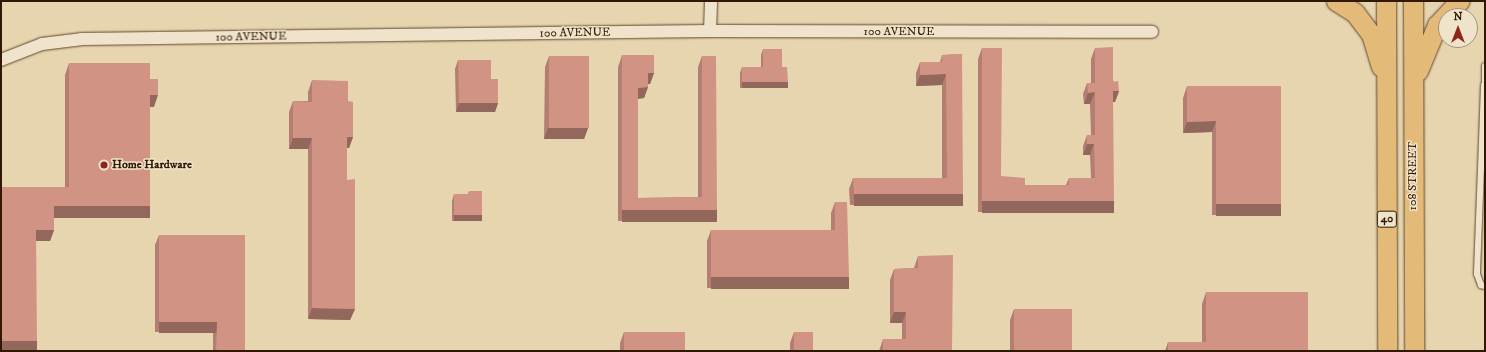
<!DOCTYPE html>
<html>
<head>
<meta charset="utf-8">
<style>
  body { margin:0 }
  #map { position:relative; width:1486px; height:352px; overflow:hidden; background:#e7d5af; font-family:"IM FELL DW Pica",serif }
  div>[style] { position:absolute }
  .roads { filter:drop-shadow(0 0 1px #5f472d) drop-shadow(0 0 1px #5f472d) }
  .service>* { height:6px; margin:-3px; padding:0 3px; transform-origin:3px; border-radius:3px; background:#efe4cb }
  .minor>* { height:12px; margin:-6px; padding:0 6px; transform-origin:6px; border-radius:6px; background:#efe4cb }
  .primary>* { height:19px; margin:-9.5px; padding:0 9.5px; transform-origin:9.5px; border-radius:9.5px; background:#e4ba78 }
  .wall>* { inset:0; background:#b47e72 }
  .shaded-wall>* { inset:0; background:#92675c; transform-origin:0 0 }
  .building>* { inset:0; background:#d19384; transform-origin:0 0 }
  .dots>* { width:11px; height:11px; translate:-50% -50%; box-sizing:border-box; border:2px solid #efe4cb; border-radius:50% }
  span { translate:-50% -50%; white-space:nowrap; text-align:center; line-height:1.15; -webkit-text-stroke:3px #efe4cb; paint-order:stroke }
  .shield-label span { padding:1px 3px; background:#efe4cb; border:1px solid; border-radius:3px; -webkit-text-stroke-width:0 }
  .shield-label { font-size:11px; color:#321802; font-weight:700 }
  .street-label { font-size:12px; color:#321802 }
  .poi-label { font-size:12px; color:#321802; font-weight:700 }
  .left { translate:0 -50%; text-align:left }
  .frame { position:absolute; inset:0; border:2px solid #321802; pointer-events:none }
  .north { position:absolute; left:1438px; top:8px; width:40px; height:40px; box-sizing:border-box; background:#efe4cb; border:1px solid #a3927b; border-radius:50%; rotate:0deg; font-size:11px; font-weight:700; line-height:16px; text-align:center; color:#321802 }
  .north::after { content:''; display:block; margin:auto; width:14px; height:18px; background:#8f2418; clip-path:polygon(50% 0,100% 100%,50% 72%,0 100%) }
</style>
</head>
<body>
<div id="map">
  <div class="roads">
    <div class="service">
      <div style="left:1485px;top:66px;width:19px;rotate:90deg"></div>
      <div style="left:1482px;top:142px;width:57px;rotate:-88deg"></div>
      <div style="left:1485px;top:142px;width:3px;rotate:180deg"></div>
      <div style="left:1482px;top:142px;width:132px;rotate:92.2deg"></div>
      <div style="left:1477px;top:274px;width:12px;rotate:70deg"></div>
      <div style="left:1481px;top:285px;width:4px;rotate:14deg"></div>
    </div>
    <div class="minor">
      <div style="left:710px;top:31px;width:30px;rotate:-88deg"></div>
      <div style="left:1px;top:60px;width:44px;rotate:-21.3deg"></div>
      <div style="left:42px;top:44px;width:39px;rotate:-7deg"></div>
      <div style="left:81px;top:39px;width:629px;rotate:-0.73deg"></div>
      <div style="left:710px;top:31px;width:442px;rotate:0.1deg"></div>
    </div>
    <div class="primary">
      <div style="left:1336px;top:1px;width:22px;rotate:32deg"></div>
      <div style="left:1355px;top:13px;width:26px;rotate:53deg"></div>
      <div style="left:1371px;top:34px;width:34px;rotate:73deg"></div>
      <div style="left:1386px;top:1px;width:350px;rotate:89.8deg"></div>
      <div style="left:1413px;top:1px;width:350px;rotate:89.8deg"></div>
      <div style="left:1418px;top:71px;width:50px;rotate:-67.6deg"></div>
      <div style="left:1437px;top:25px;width:33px;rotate:-47deg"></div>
    </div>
  </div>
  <div class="wall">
    <div style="clip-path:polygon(982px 48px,1001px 176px,1025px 185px,1066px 185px,1069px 178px,1091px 178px,1090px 155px,1083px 155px,1083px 146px,1087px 135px,1091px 135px,1090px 104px,1084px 104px,1083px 94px,1087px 83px,1091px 83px,1091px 59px,1095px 48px,1119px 91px,1115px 102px,1113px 102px,1110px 212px,978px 212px,978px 59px)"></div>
    <div style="clip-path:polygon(763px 49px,782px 67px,788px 82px,785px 88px,740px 88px,740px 73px,742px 67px,761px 67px,761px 55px)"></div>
    <div style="clip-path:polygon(962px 54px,959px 205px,850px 205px,849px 189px,853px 178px,942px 178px,942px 85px,916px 86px,916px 73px,920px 62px,940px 62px,942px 55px)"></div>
    <div style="clip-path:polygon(622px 55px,654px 73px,650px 84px,648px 84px,648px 87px,644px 98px,638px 99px,638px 198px,698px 197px,698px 67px,702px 56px,713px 221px,618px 221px,618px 67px)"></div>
    <div style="clip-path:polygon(549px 56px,588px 128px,584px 139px,544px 139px,545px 67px)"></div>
    <div style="clip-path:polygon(458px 60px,491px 79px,498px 103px,495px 112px,456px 112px,455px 69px)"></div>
    <div style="clip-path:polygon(69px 63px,154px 107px,150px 107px,150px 206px,146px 217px,54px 217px,54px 230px,50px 241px,1px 187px,65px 187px,65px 75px)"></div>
    <div style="clip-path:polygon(312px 80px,348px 101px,353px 137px,349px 148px,347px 148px,347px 180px,355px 309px,350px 320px,308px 319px,308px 149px,289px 149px,289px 112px,293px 101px,308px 101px,308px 92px)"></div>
    <div style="clip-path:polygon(1187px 86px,1281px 86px,1277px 215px,1212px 215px,1212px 132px,1183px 133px,1183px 98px)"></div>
    <div style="clip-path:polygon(469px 191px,480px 221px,452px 221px,452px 201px,454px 194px,468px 194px)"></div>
    <div style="clip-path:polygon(835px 202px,845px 288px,707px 288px,707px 241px,711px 230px,831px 230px,831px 213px)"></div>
    <div style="clip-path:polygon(159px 235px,245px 351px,213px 351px,213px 332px,155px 332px,155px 245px)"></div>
    <div style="clip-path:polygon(918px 256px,952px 351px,879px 351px,883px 339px,902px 339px,902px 323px,890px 323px,890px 280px,894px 269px,914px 268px)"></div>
    <div style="clip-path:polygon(1206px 292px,1308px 351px,1165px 351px,1168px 342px,1202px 342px,1202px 304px)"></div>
    <div style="clip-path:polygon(1014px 309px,1072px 351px,1010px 351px,1010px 320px)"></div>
    <div style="clip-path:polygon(624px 332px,685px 351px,620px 351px,620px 343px)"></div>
    <div style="clip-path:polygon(794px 332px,813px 351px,790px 351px,790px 343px)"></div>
  </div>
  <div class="shaded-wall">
    <div style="clip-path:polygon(648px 73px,654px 73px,650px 84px,644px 84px)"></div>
    <div style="clip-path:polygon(946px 74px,942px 85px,916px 86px,920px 75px)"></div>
    <div style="left:742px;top:82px;width:46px;height:6px"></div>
    <div style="clip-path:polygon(648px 87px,644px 98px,634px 99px,638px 88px)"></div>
    <div style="clip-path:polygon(1113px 91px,1119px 91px,1115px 102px,1109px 102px)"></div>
    <div style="clip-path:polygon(1095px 92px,1090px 104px,1084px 104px,1088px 93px)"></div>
    <div style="clip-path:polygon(150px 95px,158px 95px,154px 107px,146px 107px)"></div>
    <div style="clip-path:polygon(459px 103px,498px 103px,495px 112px,456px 112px)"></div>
    <div style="clip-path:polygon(1216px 121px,1212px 132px,1183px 133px,1187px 122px)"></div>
    <div style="clip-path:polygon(548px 128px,588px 128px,584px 139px,544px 139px)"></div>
    <div style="clip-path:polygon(347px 137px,353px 137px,349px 148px,342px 148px)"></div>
    <div style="clip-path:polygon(293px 138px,312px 138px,308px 149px,289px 149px)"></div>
    <div style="clip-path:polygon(1087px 144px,1094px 144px,1090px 155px,1083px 155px)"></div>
    <div style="left:854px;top:194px;width:109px;height:12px"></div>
    <div style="left:982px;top:201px;width:132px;height:12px"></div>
    <div style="left:1216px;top:204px;width:65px;height:12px"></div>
    <div style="left:54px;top:206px;width:96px;height:12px"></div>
    <div style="left:622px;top:210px;width:95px;height:12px"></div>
    <div style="left:454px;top:215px;width:28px;height:6px"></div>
    <div style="clip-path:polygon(36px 230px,54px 230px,50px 241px,32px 241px)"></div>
    <div style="left:711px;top:277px;width:138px;height:12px"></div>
    <div style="clip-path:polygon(312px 308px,355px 309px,350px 320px,308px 319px)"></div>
    <div style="clip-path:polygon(894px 312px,906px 312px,902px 323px,890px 323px)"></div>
    <div style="left:159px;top:322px;width:58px;height:11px"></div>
    <div style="left:1px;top:341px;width:36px;height:10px"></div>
  </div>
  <div class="building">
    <div style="clip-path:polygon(1113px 47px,1113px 82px,1118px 81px,1119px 91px,1113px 91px,1114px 201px,982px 201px,982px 48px,1002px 48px,1001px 176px,1025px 178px,1025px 185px,1069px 185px,1069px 178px,1095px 178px,1094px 144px,1087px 144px,1087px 135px,1095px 135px,1095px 92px,1088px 93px,1087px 83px,1095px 83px,1095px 48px)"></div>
    <div style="clip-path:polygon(763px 49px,782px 49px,782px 67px,787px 67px,788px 82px,742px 82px,742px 67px,763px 67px)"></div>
    <div style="clip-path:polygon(962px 54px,963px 194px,854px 194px,853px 178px,947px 178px,946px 74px,920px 75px,920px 62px,942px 62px,942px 55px)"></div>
    <div style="clip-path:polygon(622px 55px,654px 55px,654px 73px,648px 73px,648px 87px,638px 88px,638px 198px,702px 197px,702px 56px,716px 56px,717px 210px,622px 210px)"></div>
    <div style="left:549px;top:56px;width:40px;height:72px"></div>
    <div style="clip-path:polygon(458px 60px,491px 60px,491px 79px,498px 79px,498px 103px,459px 103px)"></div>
    <div style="clip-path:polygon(69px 63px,150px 63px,150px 79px,158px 79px,158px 95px,150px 95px,150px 206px,54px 206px,54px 230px,36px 230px,37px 341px,1px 341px,1px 187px,69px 187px)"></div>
    <div style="clip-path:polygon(312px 80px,348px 81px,348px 101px,353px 102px,353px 137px,347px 137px,347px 180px,355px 179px,355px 309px,312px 308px,312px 138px,293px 138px,293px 101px,312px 102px)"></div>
    <div style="clip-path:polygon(1187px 86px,1281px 86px,1281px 204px,1216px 204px,1216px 121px,1187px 122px)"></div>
    <div style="clip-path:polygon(469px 191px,482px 191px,482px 215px,454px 215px,454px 194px,469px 194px)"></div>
    <div style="clip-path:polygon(835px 202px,847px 202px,849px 277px,711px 277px,711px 230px,835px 230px)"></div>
    <div style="clip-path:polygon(159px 235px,245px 235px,245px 351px,216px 351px,217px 322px,159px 322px)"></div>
    <div style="clip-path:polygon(953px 255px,952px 351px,883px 351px,883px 339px,906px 339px,906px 312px,894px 312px,894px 269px,918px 268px,918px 256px)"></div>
    <div style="clip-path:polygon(1206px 292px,1308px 292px,1308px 351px,1168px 351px,1168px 342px,1206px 342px)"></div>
    <div style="left:1014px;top:309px;width:58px;height:42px"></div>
    <div style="left:624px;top:332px;width:61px;height:19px"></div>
    <div style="left:794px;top:332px;width:19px;height:19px"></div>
  </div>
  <div class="dots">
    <div style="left:104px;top:165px;background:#8f2418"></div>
  </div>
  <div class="shield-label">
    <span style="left:1387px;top:219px">40</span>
  </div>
  <div class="street-label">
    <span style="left:899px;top:32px">100 AVENUE</span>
    <span style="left:575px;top:33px;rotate:-1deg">100 AVENUE</span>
    <span style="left:251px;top:37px;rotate:-1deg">100 AVENUE</span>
    <span style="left:1413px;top:176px;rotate:-90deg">108 STREET</span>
  </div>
  <div class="poi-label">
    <span class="left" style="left:112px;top:165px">Home Hardware</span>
  </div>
  <div class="frame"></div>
  <div class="north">N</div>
</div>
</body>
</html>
